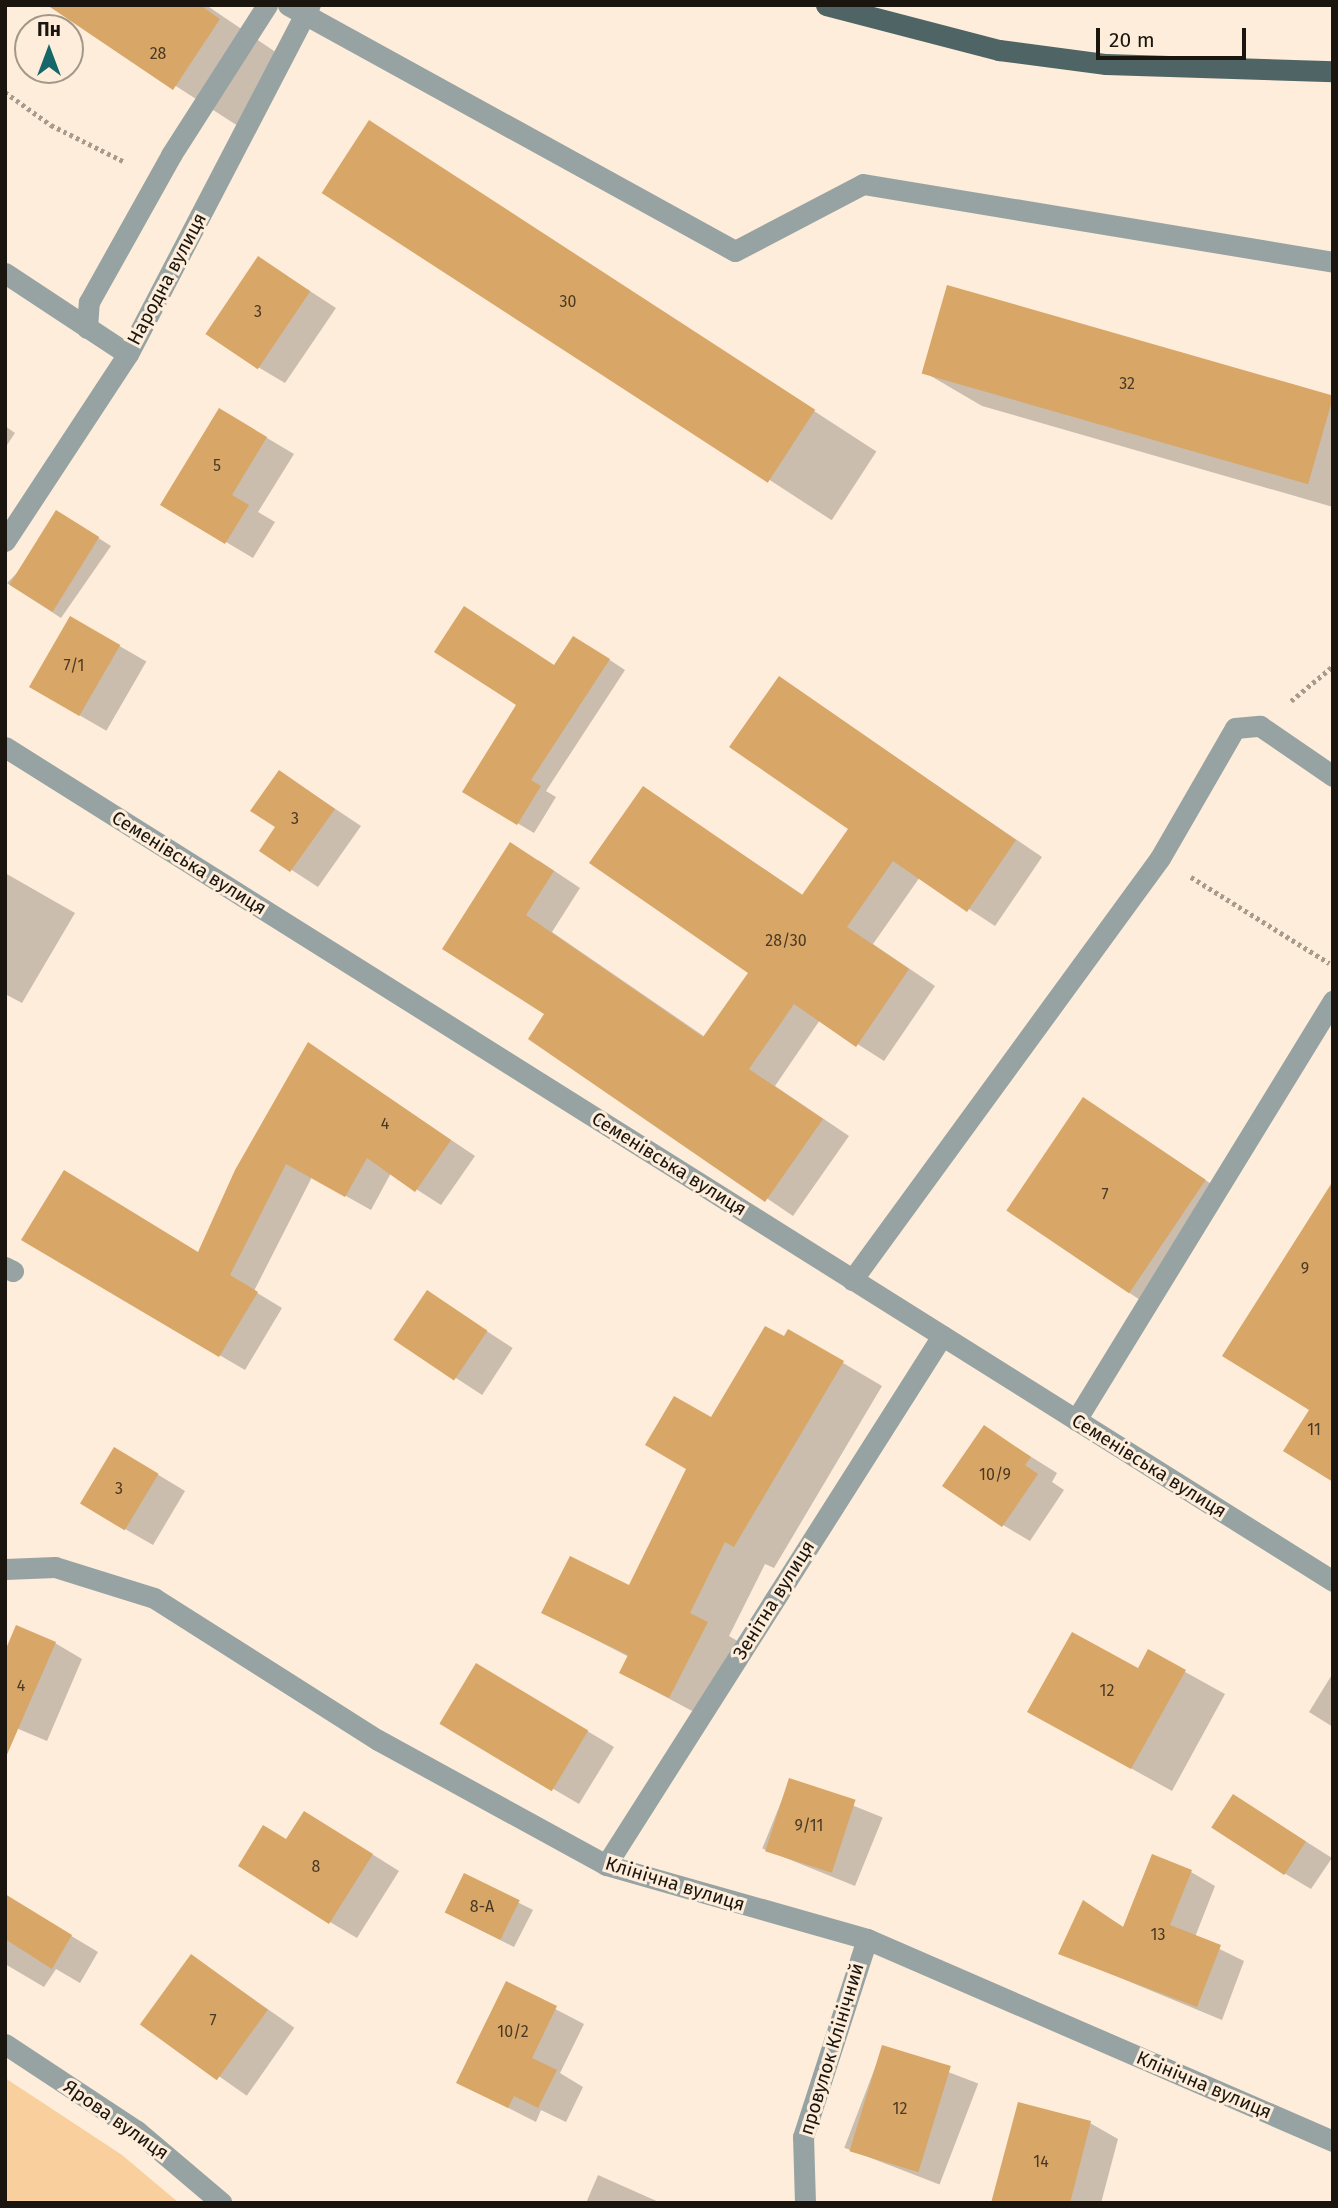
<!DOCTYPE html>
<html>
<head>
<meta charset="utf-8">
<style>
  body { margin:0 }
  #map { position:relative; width:1338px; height:2208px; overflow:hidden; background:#fdedda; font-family:"Fira Sans",sans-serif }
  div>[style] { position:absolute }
  .green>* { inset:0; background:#f8cf9d }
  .shadow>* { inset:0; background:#0003; transform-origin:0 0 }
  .building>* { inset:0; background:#d8a666; transform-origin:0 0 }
  .path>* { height:4.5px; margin-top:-2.25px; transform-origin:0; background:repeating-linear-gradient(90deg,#a79b8d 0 3.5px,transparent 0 7px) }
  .minor>* { height:21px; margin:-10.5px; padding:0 10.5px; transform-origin:10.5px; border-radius:10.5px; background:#97a3a3 }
  .major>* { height:21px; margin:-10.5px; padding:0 10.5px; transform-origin:10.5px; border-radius:10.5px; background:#4f6465 }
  span { translate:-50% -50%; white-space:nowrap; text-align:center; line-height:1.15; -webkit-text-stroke:6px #fdedda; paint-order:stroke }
  .number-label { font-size:16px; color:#4a3924 }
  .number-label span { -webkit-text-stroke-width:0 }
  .street-label { font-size:19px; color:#1a150e }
  .frame { position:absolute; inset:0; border:7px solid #1a150e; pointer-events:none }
  .north { position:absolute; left:14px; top:14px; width:70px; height:70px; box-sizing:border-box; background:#fdedda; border:2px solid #a29788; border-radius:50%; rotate:0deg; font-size:19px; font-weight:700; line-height:28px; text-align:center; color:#1a150e }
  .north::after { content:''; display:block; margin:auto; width:24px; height:32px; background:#17666a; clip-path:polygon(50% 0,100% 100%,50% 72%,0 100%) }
  .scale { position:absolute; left:1096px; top:28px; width:150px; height:32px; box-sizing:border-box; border:4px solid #1a150e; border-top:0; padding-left:9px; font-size:21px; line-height:24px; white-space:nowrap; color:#1a150e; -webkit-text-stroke:5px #fdedda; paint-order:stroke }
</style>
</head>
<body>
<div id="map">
  <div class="green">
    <div style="clip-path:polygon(5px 2078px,122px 2155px,179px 2203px,5px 2203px)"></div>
  </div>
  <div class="shadow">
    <div style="clip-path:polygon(50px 5px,206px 5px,283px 57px,238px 126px)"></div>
    <div style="left:369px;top:122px;width:605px;height:82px;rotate:33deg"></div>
    <div style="clip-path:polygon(259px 258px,336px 308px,285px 383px,258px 367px)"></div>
    <div style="clip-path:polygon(924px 372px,1333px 398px,1333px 507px,982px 406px)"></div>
    <div style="clip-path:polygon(5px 426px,15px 433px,5px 448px)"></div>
    <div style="clip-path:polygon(247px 426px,294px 454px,258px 512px,275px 522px,253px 558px,162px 504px)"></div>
    <div style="clip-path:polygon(70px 520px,111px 546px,61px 618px,7px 583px)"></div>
    <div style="left:71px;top:618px;width:87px;height:80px;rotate:30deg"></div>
    <div style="clip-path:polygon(590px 647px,625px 670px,546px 791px,556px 797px,534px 833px,465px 792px,518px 705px,555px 666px)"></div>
    <div style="clip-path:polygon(779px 678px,1042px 857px,995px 926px,920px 877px,873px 944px,935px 986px,884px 1061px,820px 1020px,775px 1086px,849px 1136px,793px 1216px,530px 1038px,547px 1014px,444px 949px,538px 860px,580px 888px,552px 932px,705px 1037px,751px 972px,643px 788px,803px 895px,850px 829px)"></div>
    <div style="clip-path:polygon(280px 772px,361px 826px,318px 887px,261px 850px,277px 827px)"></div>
    <div style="clip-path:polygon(5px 873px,75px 913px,22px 1003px,5px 994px)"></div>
    <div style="clip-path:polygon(309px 1044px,475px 1156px,441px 1205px,391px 1173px,371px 1210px,312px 1177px,254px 1291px,282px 1308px,245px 1370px,23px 1240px,199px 1254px)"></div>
    <div style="left:1097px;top:1107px;width:145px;height:136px;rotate:34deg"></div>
    <div style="left:428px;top:1293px;width:101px;height:56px;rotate:33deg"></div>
    <div style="clip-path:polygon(789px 1331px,882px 1386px,774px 1568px,765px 1564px,729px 1636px,746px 1646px,709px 1720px,621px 1673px,629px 1657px,544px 1613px,630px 1587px)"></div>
    <div style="clip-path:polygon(984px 1427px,1057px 1473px,1052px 1482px,1064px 1490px,1030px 1541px,1003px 1525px)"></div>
    <div style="clip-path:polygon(142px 1465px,185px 1491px,153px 1545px,125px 1529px)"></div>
    <div style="clip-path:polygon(55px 1643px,82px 1659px,47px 1741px,9px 1725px)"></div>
    <div style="clip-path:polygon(1149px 1652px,1225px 1694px,1172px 1791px,1069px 1734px,1139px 1671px)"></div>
    <div style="clip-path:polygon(1333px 1673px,1333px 1727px,1309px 1712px)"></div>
    <div style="clip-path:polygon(504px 1681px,614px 1747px,579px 1804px,441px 1723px)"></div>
    <div style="left:790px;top:1780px;width:100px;height:74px;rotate:22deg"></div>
    <div style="clip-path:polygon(1234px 1796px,1332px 1858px,1311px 1889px,1284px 1873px)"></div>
    <div style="clip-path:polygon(332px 1829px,399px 1871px,357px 1938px,330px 1922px)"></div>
    <div style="clip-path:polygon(1191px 1872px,1215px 1886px,1195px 1937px,1244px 1961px,1222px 2020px,1060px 1953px,1084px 1903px,1125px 1928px)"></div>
    <div style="clip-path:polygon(465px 1875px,533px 1910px,514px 1947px,460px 1920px)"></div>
    <div style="clip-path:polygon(5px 1896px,98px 1952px,80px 1983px,56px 1969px,44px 1987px,5px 1964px)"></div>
    <div style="left:192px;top:1956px;width:125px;height:83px;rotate:35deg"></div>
    <div style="clip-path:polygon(507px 1984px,584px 2024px,560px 2073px,583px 2087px,566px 2122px,541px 2110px,536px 2122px,458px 2082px)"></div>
    <div style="left:883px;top:2047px;width:102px;height:108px;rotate:21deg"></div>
    <div style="clip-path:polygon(1090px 2123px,1118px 2139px,1101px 2203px,1008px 2203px)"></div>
    <div style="clip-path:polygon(598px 2175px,661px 2203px,586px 2203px)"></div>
  </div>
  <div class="building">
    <div style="clip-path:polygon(47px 5px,200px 5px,220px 19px,173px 90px)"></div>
    <div style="left:369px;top:120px;width:532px;height:87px;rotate:33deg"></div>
    <div style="left:258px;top:256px;width:63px;height:94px;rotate:34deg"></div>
    <div style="left:947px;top:285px;width:402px;height:92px;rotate:16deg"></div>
    <div style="clip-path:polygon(219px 408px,267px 437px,232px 495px,249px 505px,225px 544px,160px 505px)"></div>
    <div style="left:56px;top:510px;width:51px;height:88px;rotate:32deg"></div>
    <div style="clip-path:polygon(464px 606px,554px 665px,573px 636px,610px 659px,531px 780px,541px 786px,517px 825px,462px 792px,516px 705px,434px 652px)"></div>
    <div style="left:70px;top:616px;width:58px;height:82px;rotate:30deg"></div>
    <div style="clip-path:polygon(779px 676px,1016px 840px,967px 912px,893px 861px,847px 927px,909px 969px,856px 1047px,794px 1004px,749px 1069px,823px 1119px,765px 1202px,528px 1039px,544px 1014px,442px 949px,510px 842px,554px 871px,526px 915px,703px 1037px,748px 973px,589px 863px,643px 786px,802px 895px,848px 829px,729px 747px)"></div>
    <div style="clip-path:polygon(279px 770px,335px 809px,290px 872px,259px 851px,275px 827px,250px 811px)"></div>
    <div style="clip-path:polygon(308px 1042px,451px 1140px,415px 1192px,367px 1158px,345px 1197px,286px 1164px,230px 1275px,258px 1292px,219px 1357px,21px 1240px,64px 1170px,198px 1252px,235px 1170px)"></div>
    <div style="left:1083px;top:1097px;width:148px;height:137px;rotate:34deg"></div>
    <div style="clip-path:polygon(1333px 1181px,1333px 1482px,1283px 1451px,1309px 1410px,1222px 1356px)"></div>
    <div style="left:427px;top:1290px;width:73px;height:60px;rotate:34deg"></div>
    <div style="clip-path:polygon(765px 1326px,784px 1336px,788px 1329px,844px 1361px,734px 1547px,725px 1542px,690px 1613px,708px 1622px,669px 1698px,619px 1673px,628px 1655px,541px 1613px,570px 1556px,629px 1585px,686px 1469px,645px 1445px,674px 1396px,711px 1417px)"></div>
    <div style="clip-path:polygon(984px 1425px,1031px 1457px,1025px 1465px,1038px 1474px,1002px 1527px,942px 1486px)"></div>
    <div style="left:114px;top:1447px;width:52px;height:66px;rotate:31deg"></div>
    <div style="clip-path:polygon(16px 1625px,56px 1642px,5px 1759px,5px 1651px)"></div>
    <div style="clip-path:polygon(1072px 1632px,1138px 1668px,1148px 1649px,1186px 1670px,1131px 1769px,1027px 1712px)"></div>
    <div style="left:476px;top:1663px;width:131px;height:71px;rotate:31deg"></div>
    <div style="left:789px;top:1778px;width:70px;height:77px;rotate:18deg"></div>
    <div style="left:1233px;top:1794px;width:87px;height:40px;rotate:33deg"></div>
    <div style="clip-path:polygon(304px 1811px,373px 1854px,329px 1924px,238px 1866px,263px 1825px,286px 1839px)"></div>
    <div style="clip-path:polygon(1152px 1854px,1192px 1870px,1170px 1925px,1221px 1945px,1197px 2007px,1058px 1954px,1083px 1900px,1123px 1927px)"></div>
    <div style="left:464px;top:1873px;width:62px;height:44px;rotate:26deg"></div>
    <div style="clip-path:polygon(5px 1894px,72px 1935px,52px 1969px,5px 1939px)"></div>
    <div style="left:191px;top:1954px;width:95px;height:87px;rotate:36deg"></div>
    <div style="clip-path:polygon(506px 1981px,557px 2006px,532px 2058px,557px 2070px,538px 2108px,514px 2096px,508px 2108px,456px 2083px)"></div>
    <div style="left:882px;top:2045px;width:72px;height:111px;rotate:17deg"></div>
    <div style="clip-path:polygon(1018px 2102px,1091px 2121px,1070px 2203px,991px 2203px)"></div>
  </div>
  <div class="path">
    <div style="left:5px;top:92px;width:57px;rotate:35.7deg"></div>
    <div style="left:51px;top:125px;width:83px;rotate:26.6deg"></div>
    <div style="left:1291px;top:701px;width:55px;rotate:-39.8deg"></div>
    <div style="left:1191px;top:877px;width:163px;rotate:31.9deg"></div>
  </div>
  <div class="minor">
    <div style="left:288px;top:5px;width:510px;rotate:28.83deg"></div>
    <div style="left:735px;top:251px;width:144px;rotate:-27.6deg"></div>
    <div style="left:863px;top:184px;width:476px;rotate:9.4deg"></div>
    <div style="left:5px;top:273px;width:147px;rotate:33.4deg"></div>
    <div style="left:87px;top:328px;width:26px;rotate:-86deg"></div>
    <div style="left:89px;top:302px;width:168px;rotate:-60.8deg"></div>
    <div style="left:171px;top:155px;width:178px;rotate:-57.4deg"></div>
    <div style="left:5px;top:541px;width:224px;rotate:-56.7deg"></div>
    <div style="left:128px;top:354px;width:394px;rotate:-62.5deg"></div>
    <div style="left:5px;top:747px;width:1568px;rotate:32.13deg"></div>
    <div style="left:5px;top:1267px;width:9px;rotate:27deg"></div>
    <div style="left:852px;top:1280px;width:522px;rotate:-53.88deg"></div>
    <div style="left:1160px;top:858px;width:150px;rotate:-60deg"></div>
    <div style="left:1235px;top:728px;width:25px;rotate:-5deg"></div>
    <div style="left:1260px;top:726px;width:88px;rotate:34.4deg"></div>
    <div style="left:1076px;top:1420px;width:492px;rotate:-58.5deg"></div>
    <div style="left:5px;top:1569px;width:50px;rotate:-2.3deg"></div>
    <div style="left:55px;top:1567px;width:104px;rotate:17.4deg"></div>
    <div style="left:154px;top:1598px;width:265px;rotate:32.4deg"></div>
    <div style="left:378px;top:1740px;width:260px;rotate:28.7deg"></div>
    <div style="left:606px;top:1865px;width:271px;rotate:15.8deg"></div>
    <div style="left:867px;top:1939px;width:508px;rotate:23.44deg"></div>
    <div style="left:606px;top:1865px;width:627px;rotate:-57.58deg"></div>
    <div style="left:5px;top:2044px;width:158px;rotate:33.4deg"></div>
    <div style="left:137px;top:2131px;width:111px;rotate:40.3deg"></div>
    <div style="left:805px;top:2203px;width:66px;rotate:-91.7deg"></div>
    <div style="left:803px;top:2137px;width:208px;rotate:-72.1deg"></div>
  </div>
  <div class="major">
    <div style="left:826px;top:5px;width:179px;rotate:14.6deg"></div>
    <div style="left:999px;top:50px;width:108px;rotate:7.5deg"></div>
    <div style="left:1106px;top:64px;width:227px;rotate:1.8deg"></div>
  </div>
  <div class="number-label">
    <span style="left:158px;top:54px">28</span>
    <span style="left:568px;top:302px">30</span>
    <span style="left:258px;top:312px">3</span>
    <span style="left:1127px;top:384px">32</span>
    <span style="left:217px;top:466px">5</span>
    <span style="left:74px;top:666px">7/1</span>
    <span style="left:295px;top:819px">3</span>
    <span style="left:786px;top:941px">28/30</span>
    <span style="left:385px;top:1124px">4</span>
    <span style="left:1105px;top:1195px">7</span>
    <span style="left:1305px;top:1269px">9</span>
    <span style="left:1314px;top:1430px">11</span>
    <span style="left:995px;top:1475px">10/9</span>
    <span style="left:119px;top:1489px">3</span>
    <span style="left:21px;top:1686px">4</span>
    <span style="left:1107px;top:1691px">12</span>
    <span style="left:809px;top:1826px">9/11</span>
    <span style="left:316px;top:1867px">8</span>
    <span style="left:482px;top:1907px">8-А</span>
    <span style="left:1158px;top:1935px">13</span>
    <span style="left:213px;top:2021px">7</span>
    <span style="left:513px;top:2032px">10/2</span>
    <span style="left:900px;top:2109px">12</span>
    <span style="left:1041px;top:2162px">14</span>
  </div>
  <div class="street-label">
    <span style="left:167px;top:279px;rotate:-62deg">Народна вулиця</span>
    <span style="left:189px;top:863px;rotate:32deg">Семенівська вулиця</span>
    <span style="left:669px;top:1164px;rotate:32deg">Семенівська вулиця</span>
    <span style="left:1149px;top:1466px;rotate:32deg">Семенівська вулиця</span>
    <span style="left:774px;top:1600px;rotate:-58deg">Зенітна вулиця</span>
    <span style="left:675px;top:1884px;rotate:17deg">Клінічна вулиця</span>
    <span style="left:832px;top:2049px;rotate:-73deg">провулок Клінічний</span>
    <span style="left:1204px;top:2085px;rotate:23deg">Клінічна вулиця</span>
    <span style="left:116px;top:2120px;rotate:35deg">Ярова вулиця</span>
  </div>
  <div class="frame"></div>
  <div class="north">Пн</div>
  <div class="scale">20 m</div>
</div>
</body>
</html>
